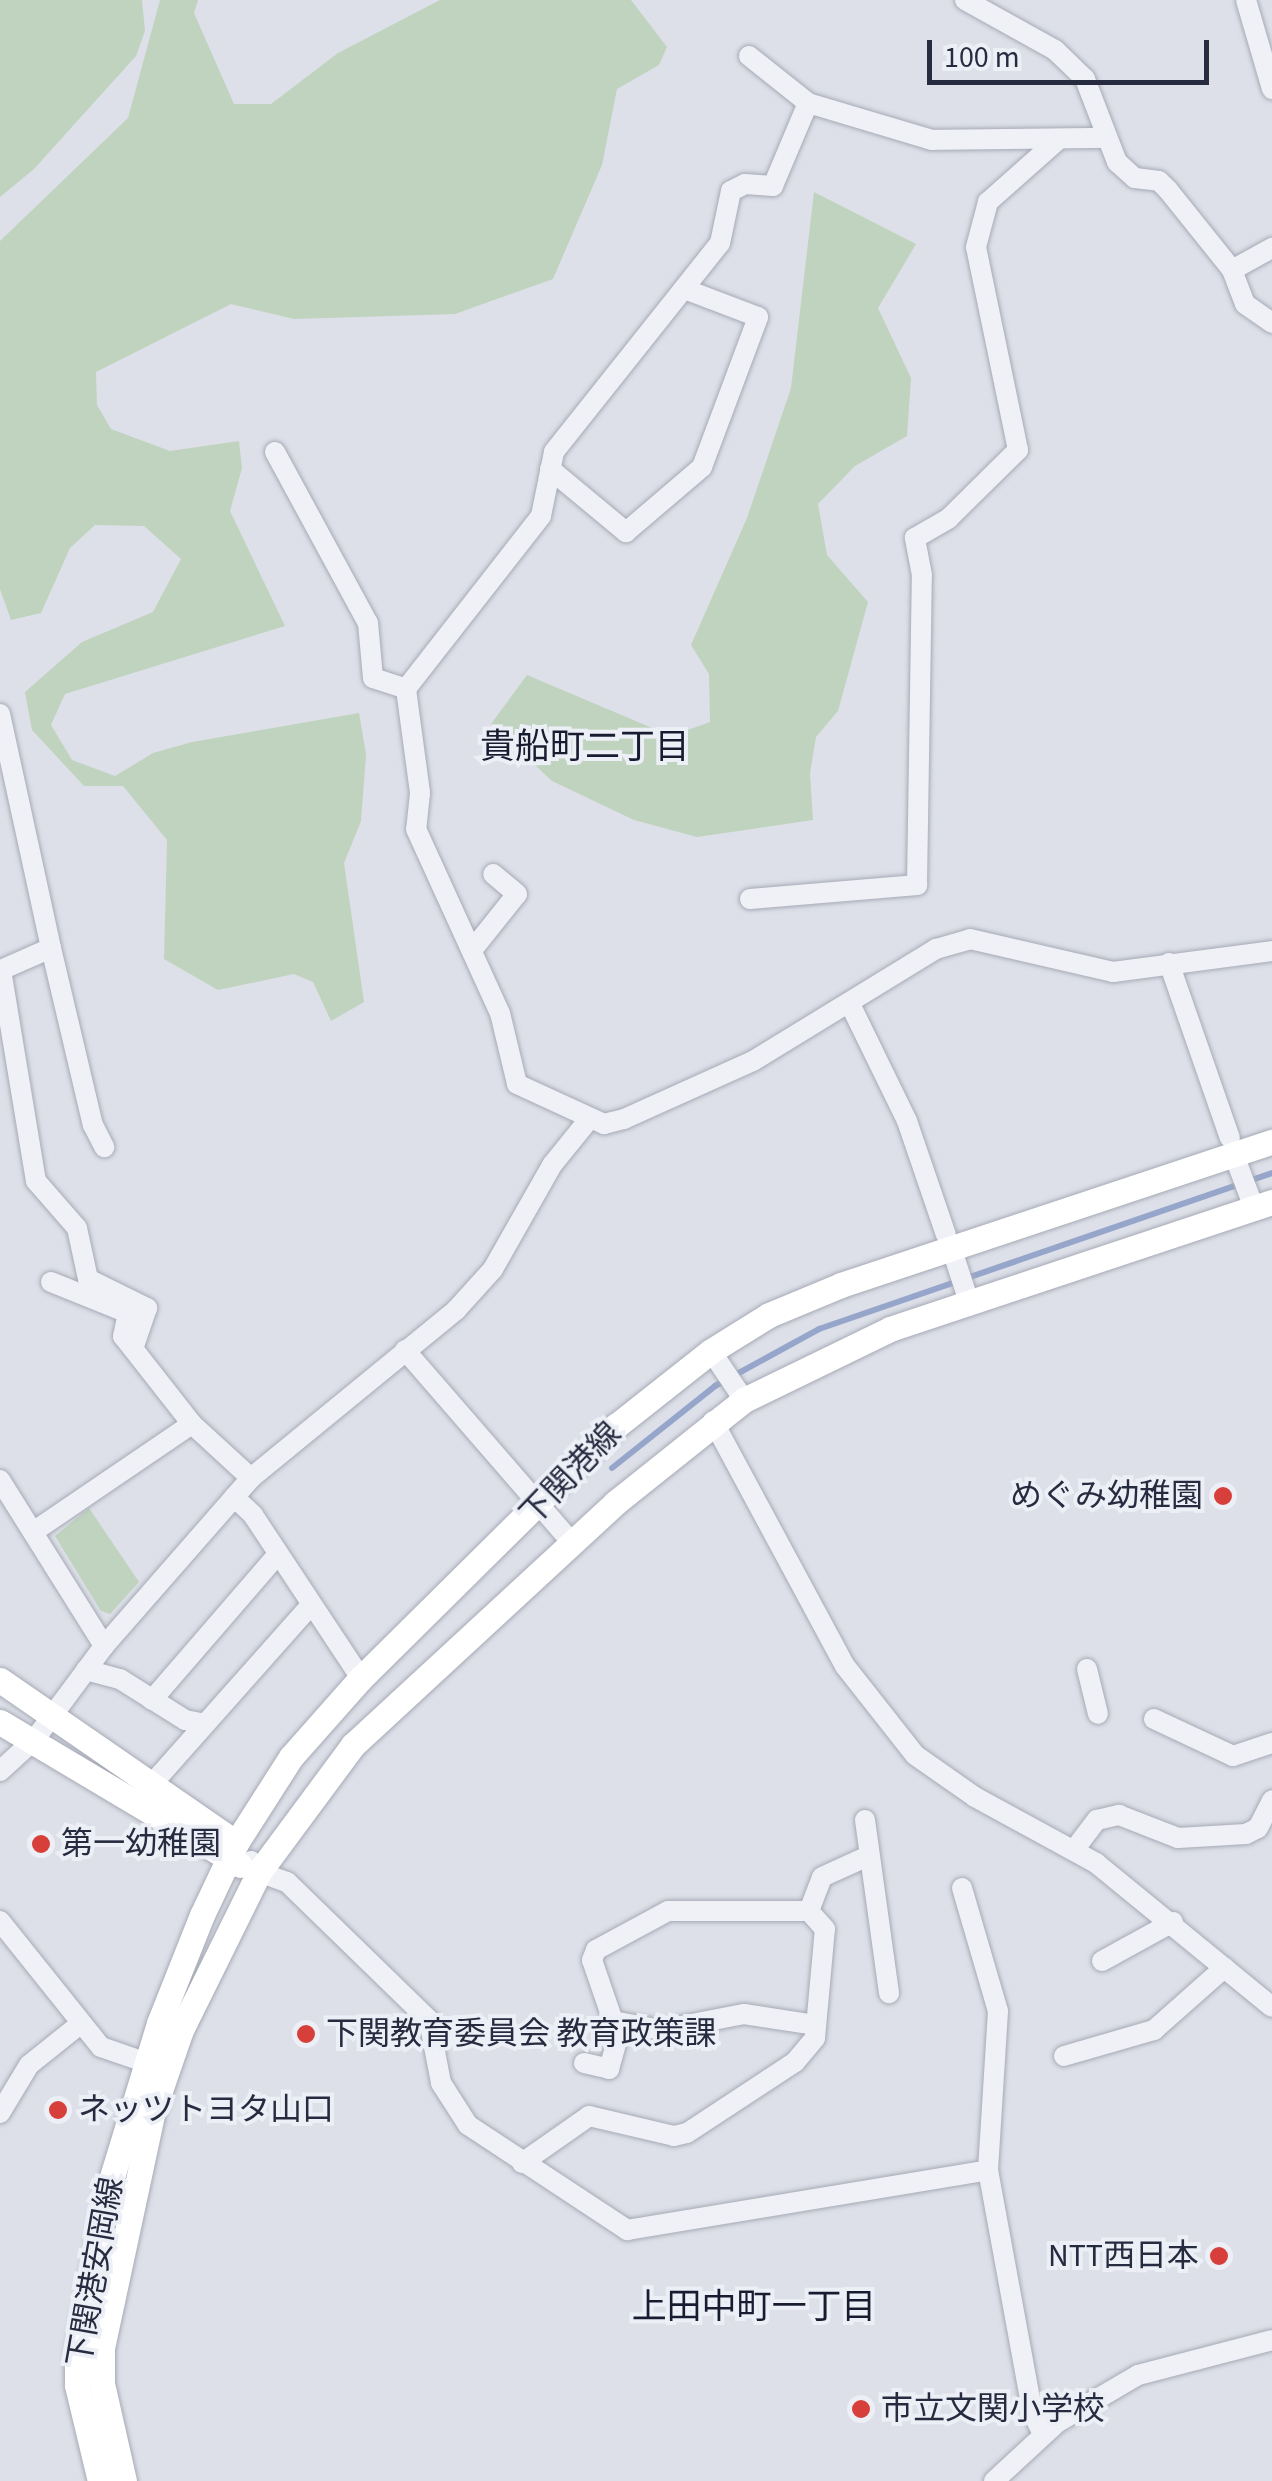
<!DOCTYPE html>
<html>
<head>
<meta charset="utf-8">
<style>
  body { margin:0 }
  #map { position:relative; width:1272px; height:2481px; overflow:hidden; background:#dde0e8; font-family:"Source Sans 3","Noto Sans JP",sans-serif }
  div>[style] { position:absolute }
  .green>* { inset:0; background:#bfd3be }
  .stream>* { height:6px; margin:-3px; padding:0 3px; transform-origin:3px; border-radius:3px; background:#96a6cb }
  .roads { filter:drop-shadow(0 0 2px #a6aab6) drop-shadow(0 0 2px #a6aab6) }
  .minor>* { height:20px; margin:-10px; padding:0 10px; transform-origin:10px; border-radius:10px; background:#f0f1f6 }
  .major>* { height:25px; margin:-12.5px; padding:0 12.5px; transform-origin:12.5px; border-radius:12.5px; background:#fff }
  .dots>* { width:28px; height:28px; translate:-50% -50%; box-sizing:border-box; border:5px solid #edeff6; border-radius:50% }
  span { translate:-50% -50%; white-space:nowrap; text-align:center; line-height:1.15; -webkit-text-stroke:8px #edeff6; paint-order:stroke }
  .street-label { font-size:32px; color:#262b40 }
  .poi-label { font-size:32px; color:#262b40 }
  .right { translate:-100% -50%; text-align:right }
  .left { translate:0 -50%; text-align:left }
  .neighbourhood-label { font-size:35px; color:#181c30 }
  .scale { position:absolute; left:927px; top:40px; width:282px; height:45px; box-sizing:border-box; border:5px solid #262b40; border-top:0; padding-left:12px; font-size:30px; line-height:35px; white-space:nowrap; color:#262b40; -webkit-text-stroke:8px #edeff6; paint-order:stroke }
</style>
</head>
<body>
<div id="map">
  <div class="green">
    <div style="clip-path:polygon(0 0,142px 0,145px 31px,136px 56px,34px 169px,0 197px)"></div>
    <div style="clip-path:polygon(160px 0,198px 0,194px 13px,234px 104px,271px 104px,338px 53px,440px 0,631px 0,667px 47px,659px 65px,617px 89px,602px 165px,553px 279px,455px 314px,294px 319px,231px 304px,96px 372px,97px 405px,111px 429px,170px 451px,239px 441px,242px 468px,230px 511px,285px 626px,65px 694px,51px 725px,72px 760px,115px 776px,153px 753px,192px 742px,359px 713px,366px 754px,361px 821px,344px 863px,364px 1002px,331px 1021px,313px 982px,294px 974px,218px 990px,164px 959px,167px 840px,123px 786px,84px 786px,32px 730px,25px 692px,82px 642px,153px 612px,181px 559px,144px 526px,95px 525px,70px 548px,41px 613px,11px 620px,0 589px,0 241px,128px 118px)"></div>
    <div style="clip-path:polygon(814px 192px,916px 244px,878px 308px,911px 378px,907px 436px,855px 466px,818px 504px,827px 555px,868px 602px,838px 711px,816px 737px,810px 773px,813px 820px,697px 837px,634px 820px,552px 781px,491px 724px,527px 675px,671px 736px,710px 722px,709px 674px,691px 645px,747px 518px,791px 388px)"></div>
    <div style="clip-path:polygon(89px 1508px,139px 1582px,110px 1614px,101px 1611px,55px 1536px)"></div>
  </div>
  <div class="stream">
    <div style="left:612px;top:1468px;width:132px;rotate:-38.5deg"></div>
    <div style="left:715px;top:1386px;width:119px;rotate:-28.7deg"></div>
    <div style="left:819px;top:1329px;width:479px;rotate:-19deg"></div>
  </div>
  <div class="roads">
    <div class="minor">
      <div style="left:965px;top:0;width:103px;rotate:29.1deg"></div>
      <div style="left:1055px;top:50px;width:42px;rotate:44deg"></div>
      <div style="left:1085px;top:79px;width:89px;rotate:68.9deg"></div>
      <div style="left:1117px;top:162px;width:24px;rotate:42deg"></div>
      <div style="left:1135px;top:178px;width:24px;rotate:7deg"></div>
      <div style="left:1159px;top:181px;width:13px;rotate:45deg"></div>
      <div style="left:1168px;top:190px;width:102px;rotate:51.3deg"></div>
      <div style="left:1232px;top:270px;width:36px;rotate:69deg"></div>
      <div style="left:1245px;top:304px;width:33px;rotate:35deg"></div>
      <div style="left:1246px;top:0;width:93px;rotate:73.7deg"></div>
      <div style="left:749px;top:56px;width:75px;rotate:38.5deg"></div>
      <div style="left:808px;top:103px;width:129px;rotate:16.6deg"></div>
      <div style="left:932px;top:140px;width:171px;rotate:-0.7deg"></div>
      <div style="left:808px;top:103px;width:90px;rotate:112.9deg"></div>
      <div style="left:773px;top:186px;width:28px;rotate:-176deg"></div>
      <div style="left:745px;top:184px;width:16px;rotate:153deg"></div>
      <div style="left:731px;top:191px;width:53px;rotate:101.9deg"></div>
      <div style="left:720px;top:243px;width:267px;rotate:128.5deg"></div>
      <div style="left:554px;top:452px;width:65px;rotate:101.5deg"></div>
      <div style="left:541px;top:516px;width:219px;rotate:128deg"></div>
      <div style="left:406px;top:689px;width:105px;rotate:82.3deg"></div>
      <div style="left:420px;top:793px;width:36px;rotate:96deg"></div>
      <div style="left:416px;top:829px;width:202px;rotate:65.5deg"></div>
      <div style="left:500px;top:1013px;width:73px;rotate:76.5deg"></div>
      <div style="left:517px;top:1084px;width:96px;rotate:24.7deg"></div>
      <div style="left:604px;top:1124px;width:21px;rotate:-14deg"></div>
      <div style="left:624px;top:1119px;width:141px;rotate:-24.2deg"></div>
      <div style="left:753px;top:1061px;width:215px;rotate:-31.5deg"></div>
      <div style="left:936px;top:949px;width:35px;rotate:-16deg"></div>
      <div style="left:970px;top:939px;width:147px;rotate:13deg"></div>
      <div style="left:1113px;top:972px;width:160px;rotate:-7.5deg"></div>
      <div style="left:1232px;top:270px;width:46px;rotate:-28.8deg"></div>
      <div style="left:275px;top:452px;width:195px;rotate:61.5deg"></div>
      <div style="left:368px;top:623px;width:55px;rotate:84.8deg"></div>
      <div style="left:373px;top:678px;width:35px;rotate:18deg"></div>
      <div style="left:550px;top:469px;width:99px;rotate:39.7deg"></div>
      <div style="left:626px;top:532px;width:100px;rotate:-40.5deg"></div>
      <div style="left:702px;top:467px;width:160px;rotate:-69.5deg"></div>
      <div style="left:758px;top:317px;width:76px;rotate:-159.2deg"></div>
      <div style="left:0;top:714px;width:239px;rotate:77.7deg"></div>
      <div style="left:51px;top:948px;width:55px;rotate:156.3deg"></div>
      <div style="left:1px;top:970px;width:214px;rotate:80.6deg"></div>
      <div style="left:36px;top:1181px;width:62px;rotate:48.9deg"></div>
      <div style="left:77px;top:1228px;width:52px;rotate:77.8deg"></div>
      <div style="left:88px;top:1279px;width:66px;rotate:26.2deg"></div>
      <div style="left:147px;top:1308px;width:43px;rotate:108.9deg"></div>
      <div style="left:750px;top:899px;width:168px;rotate:-4.8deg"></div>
      <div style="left:917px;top:885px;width:310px;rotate:-89.1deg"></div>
      <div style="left:922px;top:575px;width:38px;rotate:-101deg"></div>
      <div style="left:915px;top:538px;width:39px;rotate:-30deg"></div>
      <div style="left:949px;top:518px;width:97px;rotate:-44.6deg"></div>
      <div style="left:1018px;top:450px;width:207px;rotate:-101.7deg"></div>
      <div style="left:976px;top:247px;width:47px;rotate:-75.1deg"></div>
      <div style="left:988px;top:202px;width:95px;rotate:-41.6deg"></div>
      <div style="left:51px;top:948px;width:182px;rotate:76.7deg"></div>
      <div style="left:93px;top:1125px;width:25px;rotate:63deg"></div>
      <div style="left:473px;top:949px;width:70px;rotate:-51.3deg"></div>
      <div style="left:517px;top:894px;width:31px;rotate:-140deg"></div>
      <div style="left:1169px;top:963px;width:185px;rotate:70.8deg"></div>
      <div style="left:850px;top:1004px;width:130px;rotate:64deg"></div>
      <div style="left:907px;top:1121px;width:120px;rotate:71.1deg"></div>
      <div style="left:1234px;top:1155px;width:57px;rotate:69.3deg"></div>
      <div style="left:952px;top:1250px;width:58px;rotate:71.9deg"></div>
      <div style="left:51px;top:1282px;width:83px;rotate:21.9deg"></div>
      <div style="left:128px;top:1313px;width:24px;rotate:102deg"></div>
      <div style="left:123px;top:1336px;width:112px;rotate:51.9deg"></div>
      <div style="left:192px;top:1424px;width:80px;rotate:42.5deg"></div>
      <div style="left:405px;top:1350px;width:255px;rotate:49.1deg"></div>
      <div style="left:711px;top:1351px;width:59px;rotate:56deg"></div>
      <div style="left:713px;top:1421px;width:278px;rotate:61.7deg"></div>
      <div style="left:845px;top:1666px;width:113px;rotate:51.8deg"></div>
      <div style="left:915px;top:1755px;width:73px;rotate:35deg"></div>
      <div style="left:975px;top:1797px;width:138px;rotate:28.6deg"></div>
      <div style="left:1096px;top:1863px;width:227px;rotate:39.3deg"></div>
      <div style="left:0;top:1480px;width:196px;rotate:57.9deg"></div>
      <div style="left:234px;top:1497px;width:26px;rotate:43deg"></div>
      <div style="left:253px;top:1515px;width:196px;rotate:56.5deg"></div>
      <div style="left:33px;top:1532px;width:192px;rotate:-34.2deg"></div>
      <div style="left:1087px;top:1669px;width:46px;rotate:76.3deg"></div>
      <div style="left:86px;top:1670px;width:35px;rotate:15deg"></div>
      <div style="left:120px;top:1679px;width:77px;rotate:32.2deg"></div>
      <div style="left:185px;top:1720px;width:20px;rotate:11deg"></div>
      <div style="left:152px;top:1700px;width:191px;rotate:-49.2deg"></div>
      <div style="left:1154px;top:1719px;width:87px;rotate:25.1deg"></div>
      <div style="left:1233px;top:1756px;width:41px;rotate:-18.4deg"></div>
      <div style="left:0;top:1771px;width:47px;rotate:-42.4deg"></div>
      <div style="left:35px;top:1739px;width:116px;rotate:-53.4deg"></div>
      <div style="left:104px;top:1646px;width:223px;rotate:-48.8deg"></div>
      <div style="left:251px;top:1478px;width:265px;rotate:-39.3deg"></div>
      <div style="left:456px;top:1310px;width:55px;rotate:-47.9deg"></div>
      <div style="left:493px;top:1269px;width:120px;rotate:-60.4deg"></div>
      <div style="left:552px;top:1165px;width:60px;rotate:-51deg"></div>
      <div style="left:152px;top:1784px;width:238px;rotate:-48.4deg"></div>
      <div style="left:865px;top:1820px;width:175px;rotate:82.1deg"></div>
      <div style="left:1074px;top:1850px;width:38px;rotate:-53deg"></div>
      <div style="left:1097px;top:1820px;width:23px;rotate:-13deg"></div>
      <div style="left:1119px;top:1815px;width:63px;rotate:21.3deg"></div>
      <div style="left:1178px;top:1838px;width:68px;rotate:-3.4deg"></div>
      <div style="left:1246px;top:1834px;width:13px;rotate:-27deg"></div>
      <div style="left:1258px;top:1828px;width:31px;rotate:-63deg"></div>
      <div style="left:251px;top:1861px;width:14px;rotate:54deg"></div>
      <div style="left:259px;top:1872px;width:30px;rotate:20deg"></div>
      <div style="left:287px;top:1882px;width:198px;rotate:44.2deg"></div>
      <div style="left:429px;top:2020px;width:64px;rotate:79.2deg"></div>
      <div style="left:441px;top:2083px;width:50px;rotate:57.3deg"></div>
      <div style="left:468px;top:2125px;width:191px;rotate:33.4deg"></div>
      <div style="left:627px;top:2230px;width:366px;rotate:-9.4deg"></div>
      <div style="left:962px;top:1888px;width:128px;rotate:73.7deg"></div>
      <div style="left:998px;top:2011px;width:159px;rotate:93.6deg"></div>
      <div style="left:988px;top:2170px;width:248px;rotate:79.6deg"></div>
      <div style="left:1033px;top:2414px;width:22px;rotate:63deg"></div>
      <div style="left:809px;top:1911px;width:36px;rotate:-69deg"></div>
      <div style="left:822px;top:1877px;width:51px;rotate:-24.5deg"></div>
      <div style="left:0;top:1921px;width:161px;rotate:51.3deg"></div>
      <div style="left:101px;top:2047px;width:61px;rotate:19deg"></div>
      <div style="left:1102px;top:1961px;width:81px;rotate:-28.8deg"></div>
      <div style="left:1064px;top:2056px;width:94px;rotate:-16.1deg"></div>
      <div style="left:1154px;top:2030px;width:94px;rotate:-41.5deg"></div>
      <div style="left:584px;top:2063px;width:26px;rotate:13deg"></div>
      <div style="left:609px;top:2069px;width:45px;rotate:-74.4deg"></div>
      <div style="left:0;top:2113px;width:56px;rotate:-58.9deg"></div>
      <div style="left:29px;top:2065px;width:64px;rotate:-38.7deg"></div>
      <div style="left:522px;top:2163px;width:82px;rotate:-35deg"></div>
      <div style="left:589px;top:2116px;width:87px;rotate:13.2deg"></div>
      <div style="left:674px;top:2136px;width:13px;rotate:-13deg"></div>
      <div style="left:687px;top:2133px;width:129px;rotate:-33.3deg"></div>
      <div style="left:795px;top:2062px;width:31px;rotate:-50deg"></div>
      <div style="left:815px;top:2038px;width:109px;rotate:-84.8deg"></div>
      <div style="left:825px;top:1929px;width:24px;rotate:-132deg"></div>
      <div style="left:809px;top:1911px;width:141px;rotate:180deg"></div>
      <div style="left:668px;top:1911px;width:82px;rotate:151.6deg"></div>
      <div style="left:596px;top:1950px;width:11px;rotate:112deg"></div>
      <div style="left:592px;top:1960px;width:65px;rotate:71deg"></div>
      <div style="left:613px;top:2021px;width:49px;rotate:10.6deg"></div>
      <div style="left:661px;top:2030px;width:85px;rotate:-10.9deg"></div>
      <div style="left:744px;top:2014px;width:73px;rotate:8.7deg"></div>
      <div style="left:994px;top:2481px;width:87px;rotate:-42.7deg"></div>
      <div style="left:1058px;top:2422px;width:93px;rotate:-30.4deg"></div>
      <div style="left:1138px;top:2375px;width:138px;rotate:-14.6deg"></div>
    </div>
    <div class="major">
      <div style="left:0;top:1680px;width:287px;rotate:34.6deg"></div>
      <div style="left:0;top:1722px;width:279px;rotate:30.8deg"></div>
      <div style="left:100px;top:2481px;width:99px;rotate:-103.5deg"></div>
      <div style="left:77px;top:2385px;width:29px;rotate:-90deg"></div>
      <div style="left:77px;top:2356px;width:169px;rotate:-79.4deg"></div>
      <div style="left:108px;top:2190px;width:175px;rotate:-73deg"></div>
      <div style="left:159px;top:2023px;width:116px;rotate:-68.3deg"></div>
      <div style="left:202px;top:1915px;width:80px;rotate:-64.7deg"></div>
      <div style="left:236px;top:1843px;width:102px;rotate:-57.4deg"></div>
      <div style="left:291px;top:1757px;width:106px;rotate:-48.5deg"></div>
      <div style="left:361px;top:1678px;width:359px;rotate:-44.7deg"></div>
      <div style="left:616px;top:1426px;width:121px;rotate:-38.3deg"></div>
      <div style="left:711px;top:1351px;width:68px;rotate:-31.8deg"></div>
      <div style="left:769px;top:1315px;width:78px;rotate:-22.6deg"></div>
      <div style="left:841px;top:1285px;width:454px;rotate:-18.4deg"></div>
      <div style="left:124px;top:2481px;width:100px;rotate:-102.7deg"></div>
      <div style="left:102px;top:2383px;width:35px;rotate:-90deg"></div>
      <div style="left:102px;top:2348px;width:239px;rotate:-77.9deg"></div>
      <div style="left:152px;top:2114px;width:89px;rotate:-71deg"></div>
      <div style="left:181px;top:2030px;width:176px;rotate:-63.7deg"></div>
      <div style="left:259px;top:1872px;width:158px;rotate:-53.5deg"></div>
      <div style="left:353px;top:1745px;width:357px;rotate:-42.7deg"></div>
      <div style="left:615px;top:1503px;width:165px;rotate:-38.6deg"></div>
      <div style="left:744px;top:1400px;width:162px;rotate:-25.9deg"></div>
      <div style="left:890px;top:1329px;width:403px;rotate:-18.4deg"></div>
    </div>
  </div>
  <div class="dots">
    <div style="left:1223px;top:1496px;background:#d63f3a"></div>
    <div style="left:41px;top:1844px;background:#d63f3a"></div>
    <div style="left:306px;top:2034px;background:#d63f3a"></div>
    <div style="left:58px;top:2110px;background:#d63f3a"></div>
    <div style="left:1219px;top:2256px;background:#d63f3a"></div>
    <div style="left:861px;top:2409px;background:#d63f3a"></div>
  </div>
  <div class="street-label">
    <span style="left:571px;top:1474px;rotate:-46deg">下関港線</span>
    <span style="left:96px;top:2272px;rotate:-80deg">下関港安岡線</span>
  </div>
  <div class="poi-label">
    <span class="right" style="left:1203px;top:1496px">めぐみ幼稚園</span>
    <span class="left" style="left:61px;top:1844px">第一幼稚園</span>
    <span class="left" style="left:326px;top:2034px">下関教育委員会 教育政策課</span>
    <span class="left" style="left:78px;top:2110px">ネッツトヨタ山口</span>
    <span class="right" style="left:1199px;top:2256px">NTT西日本</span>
    <span class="left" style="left:881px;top:2409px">市立文関小学校</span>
  </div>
  <div class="neighbourhood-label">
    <span style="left:585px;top:747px">貴船町二丁目</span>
    <span style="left:754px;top:2307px">上田中町一丁目</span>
  </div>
  <div class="scale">100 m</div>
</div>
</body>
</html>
